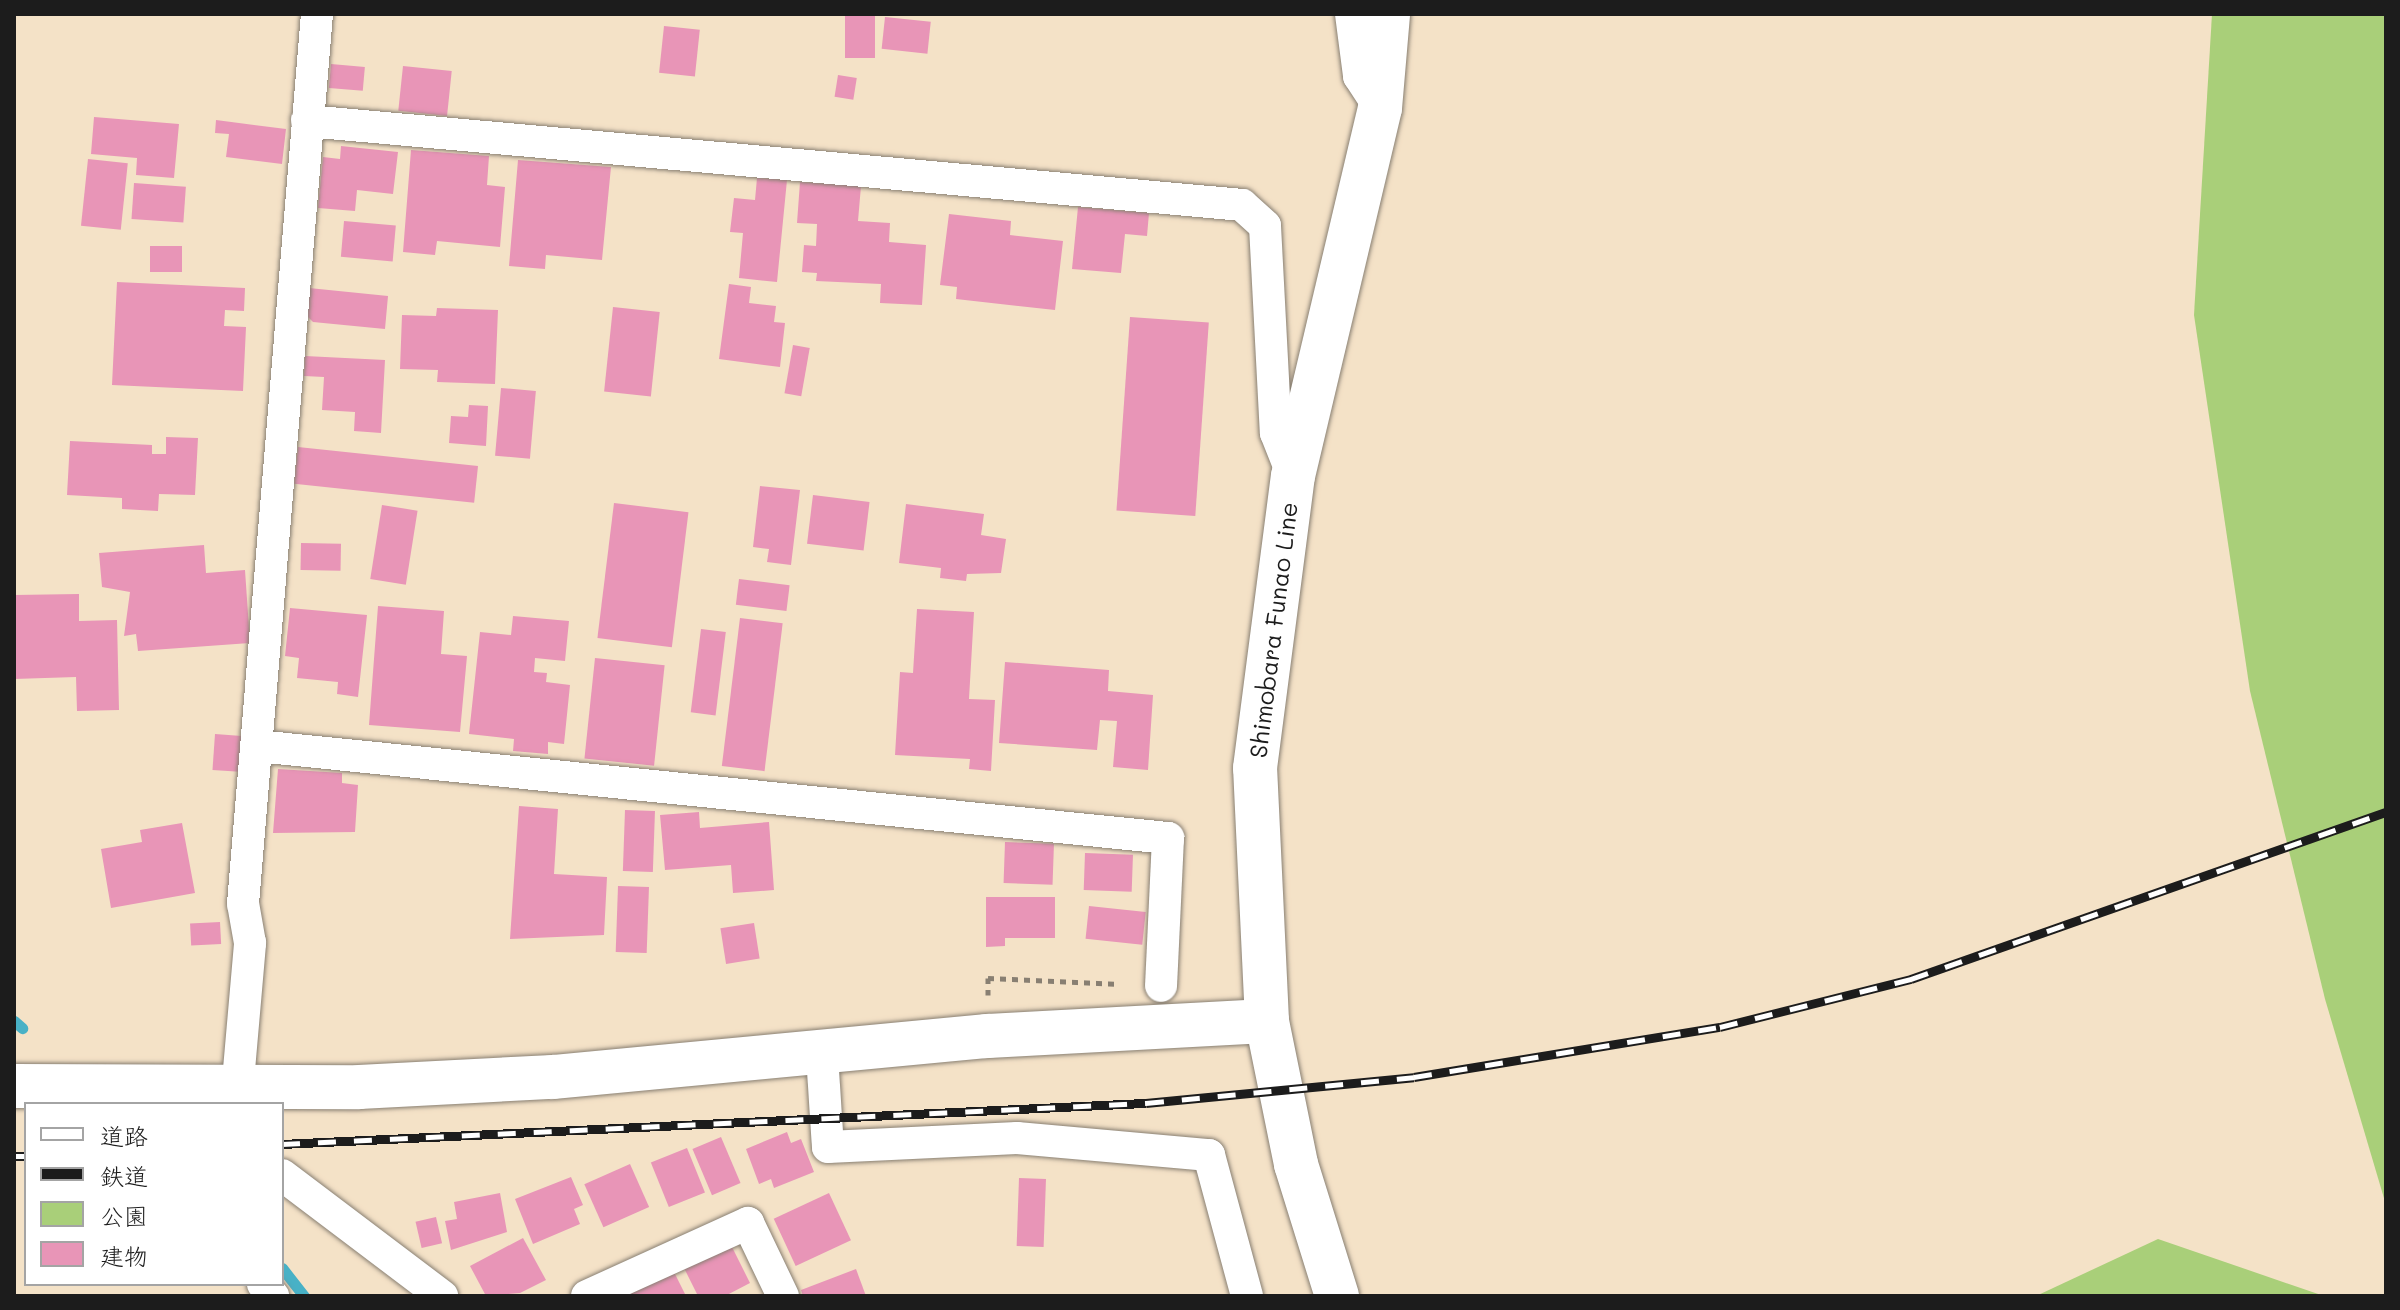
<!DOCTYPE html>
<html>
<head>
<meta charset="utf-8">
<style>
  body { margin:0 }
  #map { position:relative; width:2400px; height:1310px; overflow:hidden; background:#f4e2c7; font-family:Mali,"Klee One",sans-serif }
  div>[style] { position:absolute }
  .green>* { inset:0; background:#a9cf79 }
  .stream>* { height:11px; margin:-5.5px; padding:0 5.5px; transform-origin:5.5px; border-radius:5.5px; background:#48b1c6 }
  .building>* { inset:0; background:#e895b7; transform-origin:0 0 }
  .path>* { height:5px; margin-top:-2.5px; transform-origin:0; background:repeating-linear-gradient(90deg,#887f72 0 6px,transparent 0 12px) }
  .roads { filter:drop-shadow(0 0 2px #887f72) drop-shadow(0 0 2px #887f72) }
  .street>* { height:32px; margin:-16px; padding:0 16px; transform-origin:16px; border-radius:16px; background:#fff }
  .secondary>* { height:44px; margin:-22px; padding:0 22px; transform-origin:22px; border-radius:22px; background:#fff }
  .rail>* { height:9px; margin-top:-4.5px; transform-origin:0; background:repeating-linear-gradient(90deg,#fff 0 18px,#1c1c1c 0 36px); box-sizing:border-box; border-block:2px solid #1c1c1c }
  span { translate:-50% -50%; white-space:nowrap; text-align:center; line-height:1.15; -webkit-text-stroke:8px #fff; paint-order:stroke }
  .street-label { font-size:24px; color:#1c1c1c }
  .frame { position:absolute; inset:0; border:16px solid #1c1c1c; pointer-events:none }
  .legend { position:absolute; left:24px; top:1102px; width:260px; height:184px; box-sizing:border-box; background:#fff; border:2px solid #a4a4a4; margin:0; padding:10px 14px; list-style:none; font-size:24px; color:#1c1c1c }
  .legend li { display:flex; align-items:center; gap:16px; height:40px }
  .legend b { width:40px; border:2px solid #a4a4a4 }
</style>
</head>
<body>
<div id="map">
  <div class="green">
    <div style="clip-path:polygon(2212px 14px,2386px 14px,2386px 1205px,2325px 999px,2250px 691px,2194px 315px)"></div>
    <div style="clip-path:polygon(2158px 1239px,2324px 1296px,2036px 1296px)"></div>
  </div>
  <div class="stream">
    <div style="left:14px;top:1021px;width:11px;rotate:41deg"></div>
    <div style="left:282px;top:1268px;width:36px;rotate:52deg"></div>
  </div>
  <div class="building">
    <div style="left:845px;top:14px;width:30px;height:44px"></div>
    <div style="left:885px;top:17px;width:46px;height:32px;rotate:6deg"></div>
    <div style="left:664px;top:26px;width:36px;height:47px;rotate:6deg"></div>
    <div style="left:331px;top:64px;width:34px;height:24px;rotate:5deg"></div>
    <div style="left:403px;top:66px;width:49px;height:45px;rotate:6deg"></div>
    <div style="left:838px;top:75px;width:19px;height:22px;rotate:9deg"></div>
    <div style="clip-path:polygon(94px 117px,179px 124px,174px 178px,136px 175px,137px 158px,91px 154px)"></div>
    <div style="clip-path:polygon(216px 120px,286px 129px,282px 164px,226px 157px,229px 134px,215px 133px)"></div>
    <div style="clip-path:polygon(341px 146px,398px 152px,393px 194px,357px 190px,355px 211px,318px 208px,323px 157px,340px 159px)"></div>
    <div style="clip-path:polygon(411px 150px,489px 156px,487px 185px,505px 187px,500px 247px,437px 241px,435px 255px,403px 252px)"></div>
    <div style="left:88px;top:159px;width:40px;height:67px;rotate:6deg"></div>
    <div style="clip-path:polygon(518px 160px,611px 167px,602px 260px,546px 255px,545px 269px,509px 266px)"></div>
    <div style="clip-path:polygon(757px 178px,787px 180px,777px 282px,739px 278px,743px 233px,730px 232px,734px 198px,755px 200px)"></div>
    <div style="clip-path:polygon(800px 182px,861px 186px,858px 221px,890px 223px,889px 242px,926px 245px,922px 305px,880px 303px,881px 284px,816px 281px,817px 273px,802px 272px,804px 245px,816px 246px,817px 224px,797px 223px)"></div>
    <div style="left:134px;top:183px;width:52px;height:36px;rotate:4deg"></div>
    <div style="clip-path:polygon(1078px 207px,1149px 213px,1147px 236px,1125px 234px,1121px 273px,1072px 269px)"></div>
    <div style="clip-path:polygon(949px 214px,1011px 221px,1010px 235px,1063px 241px,1055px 310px,956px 299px,957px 287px,940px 285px)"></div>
    <div style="left:344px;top:221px;width:52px;height:36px;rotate:5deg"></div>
    <div style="left:150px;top:246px;width:32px;height:26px"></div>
    <div style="clip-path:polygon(117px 282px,245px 288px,244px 311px,225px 310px,224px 326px,246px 327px,243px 391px,112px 385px)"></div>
    <div style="clip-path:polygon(729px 284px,751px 287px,749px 303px,776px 306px,774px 322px,785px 323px,780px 367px,719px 359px)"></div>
    <div style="clip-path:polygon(309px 288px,388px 296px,385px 329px,313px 322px,306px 315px)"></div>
    <div style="left:613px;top:307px;width:47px;height:85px;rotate:6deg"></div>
    <div style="clip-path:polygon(437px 308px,498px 310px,495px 384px,437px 382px,438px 370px,400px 369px,402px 315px,436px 316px)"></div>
    <div style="left:1130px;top:317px;width:79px;height:194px;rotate:4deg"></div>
    <div style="left:793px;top:345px;width:17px;height:49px;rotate:10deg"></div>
    <div style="clip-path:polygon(305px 356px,385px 360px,381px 433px,354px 431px,355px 412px,322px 410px,324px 377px,304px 376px)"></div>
    <div style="left:501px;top:388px;width:35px;height:68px;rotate:5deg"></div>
    <div style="clip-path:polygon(469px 405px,488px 406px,486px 446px,449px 443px,451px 416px,468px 417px)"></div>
    <div style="clip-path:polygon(166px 437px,198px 438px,195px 495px,159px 494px,158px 511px,122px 509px,122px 498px,67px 495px,70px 441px,152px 445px,152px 454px,166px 454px)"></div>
    <div style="left:298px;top:447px;width:181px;height:37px;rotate:6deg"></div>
    <div style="clip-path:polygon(760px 486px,800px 490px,791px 565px,767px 562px,769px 549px,753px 547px)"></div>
    <div style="left:813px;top:495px;width:57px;height:49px;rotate:7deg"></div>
    <div style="left:614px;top:503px;width:75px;height:136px;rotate:7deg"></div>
    <div style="clip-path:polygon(906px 504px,984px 514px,981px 535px,1006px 539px,1001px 573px,967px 574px,966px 581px,940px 578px,941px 568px,899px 563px)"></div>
    <div style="left:382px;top:505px;width:36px;height:75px;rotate:9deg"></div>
    <div style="left:301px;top:543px;width:40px;height:27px;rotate:1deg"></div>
    <div style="clip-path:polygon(204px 545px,206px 573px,245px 570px,250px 643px,138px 651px,136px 634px,124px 636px,130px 592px,102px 587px,99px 553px)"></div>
    <div style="left:739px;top:579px;width:51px;height:26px;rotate:7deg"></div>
    <div style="clip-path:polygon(79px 594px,79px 621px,117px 620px,119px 710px,77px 711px,76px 677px,14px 679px,14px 595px)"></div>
    <div style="clip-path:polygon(378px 606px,444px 611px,441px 654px,467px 656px,460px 732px,369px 725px)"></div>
    <div style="clip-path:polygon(290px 608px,367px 615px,358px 697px,337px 694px,338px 682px,297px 678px,299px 658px,285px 656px)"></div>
    <div style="clip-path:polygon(917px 609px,974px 612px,969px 699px,995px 700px,991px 771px,969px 769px,970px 759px,895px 755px,900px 672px,913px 673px)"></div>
    <div style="clip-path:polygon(513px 616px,569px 621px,565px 661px,535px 658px,534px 672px,547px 673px,546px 682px,570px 685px,564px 744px,548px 742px,548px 754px,513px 751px,514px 739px,469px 734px,480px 632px,511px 635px)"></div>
    <div style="left:740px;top:618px;width:43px;height:149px;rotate:7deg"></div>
    <div style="left:701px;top:629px;width:25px;height:84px;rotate:7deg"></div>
    <div style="left:595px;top:658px;width:70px;height:101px;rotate:6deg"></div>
    <div style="clip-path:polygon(1005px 662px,1109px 670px,1108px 691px,1153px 695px,1148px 770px,1113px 767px,1117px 721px,1100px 720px,1097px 750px,999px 743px)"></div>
    <div style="left:215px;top:734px;width:27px;height:36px;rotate:4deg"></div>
    <div style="clip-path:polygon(278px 769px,342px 773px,342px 783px,358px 785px,355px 832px,273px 833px)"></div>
    <div style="clip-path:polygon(519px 806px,558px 809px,554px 874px,607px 877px,604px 935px,510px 939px)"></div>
    <div style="left:625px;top:810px;width:30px;height:61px;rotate:2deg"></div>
    <div style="clip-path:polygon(699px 812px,700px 828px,769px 822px,774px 890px,733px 893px,731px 865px,665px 870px,660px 815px)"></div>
    <div style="clip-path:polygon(182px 823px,195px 893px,111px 908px,101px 849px,142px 842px,140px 830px)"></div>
    <div style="left:1005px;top:842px;width:49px;height:41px;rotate:2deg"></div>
    <div style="left:1085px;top:853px;width:48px;height:37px;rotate:2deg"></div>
    <div style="left:618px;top:886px;width:31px;height:66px;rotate:2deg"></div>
    <div style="clip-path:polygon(986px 897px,1055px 897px,1055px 938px,1005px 938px,1005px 946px,986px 947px)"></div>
    <div style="left:1089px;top:906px;width:57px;height:33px;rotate:6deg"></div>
    <div style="left:220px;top:922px;width:22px;height:30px;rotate:87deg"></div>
    <div style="left:754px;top:923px;width:36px;height:34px;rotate:81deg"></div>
    <div style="clip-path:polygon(787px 1132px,791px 1143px,801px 1139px,814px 1172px,774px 1188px,771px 1179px,759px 1184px,746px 1149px)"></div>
    <div style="left:721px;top:1137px;width:50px;height:31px;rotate:67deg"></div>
    <div style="left:687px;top:1148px;width:48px;height:39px;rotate:68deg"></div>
    <div style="left:630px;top:1164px;width:47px;height:50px;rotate:66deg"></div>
    <div style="clip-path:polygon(571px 1177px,583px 1205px,574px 1209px,580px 1224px,533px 1244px,515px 1199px)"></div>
    <div style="left:1019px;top:1178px;width:27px;height:68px;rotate:2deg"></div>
    <div style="clip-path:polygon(500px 1193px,507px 1232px,451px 1250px,445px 1221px,457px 1219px,454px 1202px)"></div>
    <div style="left:829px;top:1193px;width:52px;height:61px;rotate:65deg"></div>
    <div style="left:436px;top:1217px;width:27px;height:21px;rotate:77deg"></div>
    <div style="clip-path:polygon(523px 1238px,546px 1280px,520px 1293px,486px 1296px,470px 1266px)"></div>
    <div style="clip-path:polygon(730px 1243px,750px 1283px,725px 1296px,698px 1296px,683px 1266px)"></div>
    <div style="clip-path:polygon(856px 1269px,866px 1296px,803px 1296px,801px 1290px)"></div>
    <div style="clip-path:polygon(674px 1272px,686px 1296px,626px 1296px)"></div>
  </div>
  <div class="path">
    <div style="left:988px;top:995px;width:17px;rotate:-90deg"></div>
    <div style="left:988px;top:978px;width:132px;rotate:2.6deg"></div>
  </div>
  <div class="roads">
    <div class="street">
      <div style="left:1351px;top:14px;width:63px;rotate:82.6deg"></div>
      <div style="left:1359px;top:76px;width:38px;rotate:57deg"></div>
      <div style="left:307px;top:121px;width:939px;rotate:5.13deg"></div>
      <div style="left:1242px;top:205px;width:31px;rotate:42deg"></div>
      <div style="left:1265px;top:226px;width:207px;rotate:87deg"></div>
      <div style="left:1276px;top:433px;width:46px;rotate:68.4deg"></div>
      <div style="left:257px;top:746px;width:916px;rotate:5.77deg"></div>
      <div style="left:1168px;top:838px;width:148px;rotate:92.7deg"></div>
      <div style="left:822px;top:1055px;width:92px;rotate:86.3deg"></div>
      <div style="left:828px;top:1147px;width:189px;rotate:-2.7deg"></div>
      <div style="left:1017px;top:1138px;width:193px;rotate:5.1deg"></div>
      <div style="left:1209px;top:1155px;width:146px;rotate:74.9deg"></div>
      <div style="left:236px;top:1104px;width:162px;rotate:-85deg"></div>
      <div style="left:250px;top:943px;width:40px;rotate:-100deg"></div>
      <div style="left:243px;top:904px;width:893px;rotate:-85.25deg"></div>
      <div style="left:282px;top:1175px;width:201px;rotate:37.1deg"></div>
      <div style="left:263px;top:1284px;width:16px;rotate:50deg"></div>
      <div style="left:587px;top:1296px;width:177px;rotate:-24.4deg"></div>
      <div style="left:748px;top:1223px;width:81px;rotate:64.4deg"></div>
    </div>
    <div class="secondary">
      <div style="left:14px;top:1086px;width:345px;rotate:0.2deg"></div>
      <div style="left:359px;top:1087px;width:194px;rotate:-3deg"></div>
      <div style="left:553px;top:1077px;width:436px;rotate:-5.4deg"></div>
      <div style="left:987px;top:1036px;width:280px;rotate:-3.1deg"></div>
      <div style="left:1337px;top:1296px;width:138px;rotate:-107.3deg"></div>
      <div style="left:1296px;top:1164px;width:146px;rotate:-101.5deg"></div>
      <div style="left:1267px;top:1021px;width:253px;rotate:-92.7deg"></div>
      <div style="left:1255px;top:768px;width:294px;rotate:-82.6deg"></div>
      <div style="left:1293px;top:476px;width:378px;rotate:-76.7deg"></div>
      <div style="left:1380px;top:108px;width:94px;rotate:-85.1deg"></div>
    </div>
  </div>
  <div class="rail">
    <div style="left:282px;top:1144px;width:865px;rotate:-2.72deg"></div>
    <div style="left:1146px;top:1103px;width:269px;rotate:-5.5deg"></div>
    <div style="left:1414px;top:1077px;width:310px;rotate:-9.3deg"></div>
    <div style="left:1720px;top:1027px;width:197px;rotate:-14.1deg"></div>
    <div style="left:1911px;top:979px;width:504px;rotate:-19.37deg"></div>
    <div style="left:14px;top:1156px;width:12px"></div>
  </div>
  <div class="street-label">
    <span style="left:1273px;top:630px;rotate:-83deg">Shimobara Funao Line</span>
  </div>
  <div class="frame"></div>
  <ul class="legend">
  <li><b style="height:10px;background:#fff"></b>道路</li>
  <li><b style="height:10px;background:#1c1c1c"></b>鉄道</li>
  <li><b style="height:22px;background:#a9cf79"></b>公園</li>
  <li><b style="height:22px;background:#e895b7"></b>建物</li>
  </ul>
</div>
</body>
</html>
